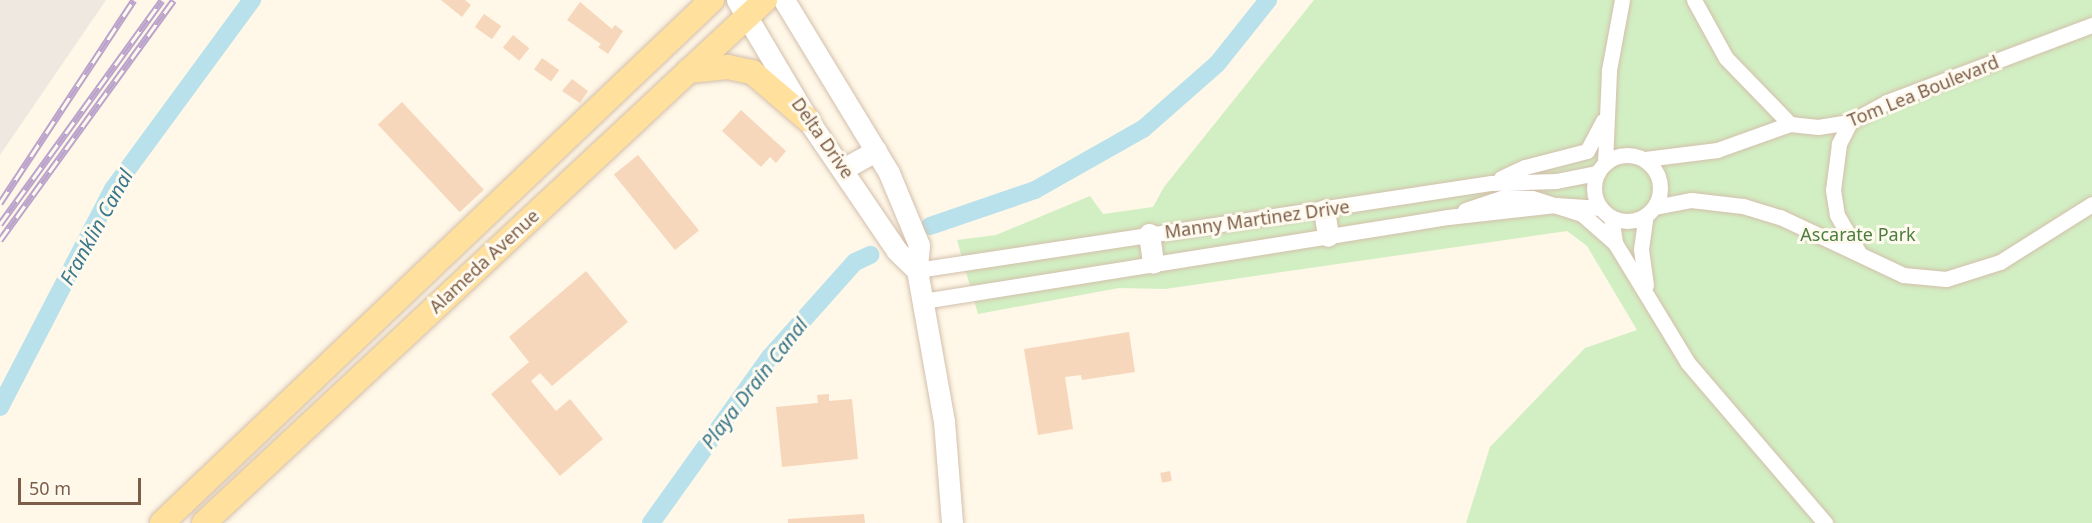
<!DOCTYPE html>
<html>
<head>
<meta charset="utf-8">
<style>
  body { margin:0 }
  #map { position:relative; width:2092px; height:523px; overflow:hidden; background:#fff7e7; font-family:"Noto Sans",sans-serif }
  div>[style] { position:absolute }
  .industrial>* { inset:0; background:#efe8e1 }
  .green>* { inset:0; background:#d2efc3 }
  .canal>* { height:18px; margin:-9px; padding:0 9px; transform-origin:9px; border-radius:9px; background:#b8e1eb }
  .building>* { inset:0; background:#f7d7bb; transform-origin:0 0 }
  .roads { filter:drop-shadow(0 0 2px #d3bfab) drop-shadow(0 0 2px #d3bfab) }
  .street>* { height:15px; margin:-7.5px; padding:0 7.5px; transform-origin:7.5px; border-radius:7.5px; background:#fff }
  .street>.ring { margin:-7.5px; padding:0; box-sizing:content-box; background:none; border:15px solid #fff; border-radius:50% }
  .secondary>* { height:21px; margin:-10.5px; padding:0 10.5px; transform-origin:10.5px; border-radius:10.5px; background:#fff }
  .primary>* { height:24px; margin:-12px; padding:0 12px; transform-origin:12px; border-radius:12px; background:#ffe09d }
  .rail>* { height:7px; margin-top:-3.5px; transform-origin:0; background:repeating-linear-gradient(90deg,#fffaef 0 14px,#bba3cb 0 28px); box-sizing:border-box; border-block:2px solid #bba3cb }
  span { translate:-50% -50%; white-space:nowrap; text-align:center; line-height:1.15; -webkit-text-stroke:6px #fffaef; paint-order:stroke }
  .street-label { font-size:18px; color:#7c5d47 }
  .park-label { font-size:18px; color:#4b7d3c }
  .water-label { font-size:20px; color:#3b788b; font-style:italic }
  .scale { position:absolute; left:18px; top:478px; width:123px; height:27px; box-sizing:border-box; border:3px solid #7c5d47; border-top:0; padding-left:8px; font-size:18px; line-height:21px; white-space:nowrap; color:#7c5d47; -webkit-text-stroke:4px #fffaef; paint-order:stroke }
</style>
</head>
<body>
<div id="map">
  <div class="industrial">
    <div style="clip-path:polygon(0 0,106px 0,0 155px)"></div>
  </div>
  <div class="green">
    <div style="clip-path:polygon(1314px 0,2092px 0,2092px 523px,1466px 523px,1490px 447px,1585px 348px,1637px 330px,1587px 246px,1567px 231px,1165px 289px,1119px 288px,978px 314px,957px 240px,996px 235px,1090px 196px,1103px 214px,1153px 207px,1164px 187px)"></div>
  </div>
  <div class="canal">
    <div style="left:930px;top:226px;width:111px;rotate:-18.9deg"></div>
    <div style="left:1035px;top:190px;width:124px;rotate:-29.5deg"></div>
    <div style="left:1143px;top:129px;width:98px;rotate:-41.3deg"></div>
    <div style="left:1217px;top:64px;width:82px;rotate:-51.4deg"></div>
    <div style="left:0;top:407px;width:246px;rotate:-62.6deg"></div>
    <div style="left:113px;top:189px;width:235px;rotate:-53.7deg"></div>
    <div style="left:651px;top:523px;width:204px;rotate:-54.4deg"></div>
    <div style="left:770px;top:357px;width:127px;rotate:-48.2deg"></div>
    <div style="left:855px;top:262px;width:17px;rotate:-25deg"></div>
  </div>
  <div class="building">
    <div style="clip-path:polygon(441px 0,465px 0,471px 5px,462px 17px)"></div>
    <div style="clip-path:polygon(580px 2px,612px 29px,615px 25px,623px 31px,608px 54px,598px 47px,601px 44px,567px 20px)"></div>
    <div style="left:484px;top:14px;width:21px;height:16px;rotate:35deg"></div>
    <div style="left:513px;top:35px;width:21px;height:16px;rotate:39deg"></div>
    <div style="left:542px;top:58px;width:21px;height:14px;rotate:35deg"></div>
    <div style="clip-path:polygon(572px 79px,588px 91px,580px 103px,562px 91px)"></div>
    <div style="left:402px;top:102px;width:120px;height:33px;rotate:47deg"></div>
    <div style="clip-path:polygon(741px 110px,786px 151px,776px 163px,770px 157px,761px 167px,722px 131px)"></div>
    <div style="left:638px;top:155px;width:97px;height:31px;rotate:51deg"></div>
    <div style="clip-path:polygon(586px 271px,628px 322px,552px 386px,540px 373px,531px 381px,556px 411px,570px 399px,603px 439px,560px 476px,491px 394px,529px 362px,509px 337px)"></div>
    <div style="clip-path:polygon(1129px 332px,1135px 372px,1082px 380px,1081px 375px,1065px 377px,1073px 429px,1038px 435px,1024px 349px)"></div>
    <div style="clip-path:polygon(829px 394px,829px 401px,852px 399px,858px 459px,782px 467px,776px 407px,818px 403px,817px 395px)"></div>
    <div style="left:1170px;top:471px;width:10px;height:10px;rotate:79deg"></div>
    <div style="clip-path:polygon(864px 514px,865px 523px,788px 523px,788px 519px)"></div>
  </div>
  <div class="roads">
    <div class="street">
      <div style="left:1694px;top:0;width:66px;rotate:61.1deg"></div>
      <div style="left:1726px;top:58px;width:92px;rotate:45.9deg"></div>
      <div style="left:1850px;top:122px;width:25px;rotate:117deg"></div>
      <div style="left:1839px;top:144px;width:46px;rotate:97.4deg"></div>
      <div style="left:1833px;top:190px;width:25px;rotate:81deg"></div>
      <div style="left:1837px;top:215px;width:44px;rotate:59.9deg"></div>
      <div class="ring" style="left:1594px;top:155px;width:51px;height:51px"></div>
      <div style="left:1645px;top:159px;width:73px;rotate:-7.1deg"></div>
      <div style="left:1717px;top:150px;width:77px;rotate:-19.6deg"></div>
      <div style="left:1790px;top:124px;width:28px;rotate:6deg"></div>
      <div style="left:1818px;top:127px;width:32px;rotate:-9deg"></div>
      <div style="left:1850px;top:122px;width:42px;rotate:-28.4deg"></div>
      <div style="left:1887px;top:102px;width:219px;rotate:-20.6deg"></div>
      <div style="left:1605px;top:163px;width:93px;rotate:-87.5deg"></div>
      <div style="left:1609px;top:70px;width:71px;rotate:-79.5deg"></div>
      <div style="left:1501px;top:178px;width:26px;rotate:-25deg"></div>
      <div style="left:1525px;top:167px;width:64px;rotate:-14.5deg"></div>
      <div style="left:1587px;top:151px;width:34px;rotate:-62deg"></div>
      <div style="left:1655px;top:207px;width:37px;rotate:-11deg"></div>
      <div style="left:1691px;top:200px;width:52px;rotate:6.6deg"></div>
      <div style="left:1743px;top:206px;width:39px;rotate:17deg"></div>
      <div style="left:1780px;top:217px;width:136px;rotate:25.2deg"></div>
      <div style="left:1903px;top:275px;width:43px;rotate:5.3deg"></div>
      <div style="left:1946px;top:279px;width:57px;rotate:-17.5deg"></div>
      <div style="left:2000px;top:262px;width:109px;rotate:-32.2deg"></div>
      <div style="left:1465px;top:210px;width:41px;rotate:-18.4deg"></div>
      <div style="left:1504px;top:197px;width:28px;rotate:2deg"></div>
      <div style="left:1532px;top:198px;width:52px;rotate:17.7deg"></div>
      <div style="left:1582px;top:214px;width:44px;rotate:41.3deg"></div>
      <div style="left:1611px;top:217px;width:26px;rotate:81deg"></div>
      <div style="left:1615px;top:243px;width:140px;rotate:58.7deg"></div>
      <div style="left:1688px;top:363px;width:211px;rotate:49.4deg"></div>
      <div style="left:917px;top:270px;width:581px;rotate:-8.62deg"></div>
      <div style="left:1491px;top:183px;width:65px;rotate:-1.8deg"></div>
      <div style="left:1556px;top:181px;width:42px;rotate:-11deg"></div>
      <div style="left:1646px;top:285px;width:36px;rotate:-98deg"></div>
      <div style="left:1641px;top:249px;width:34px;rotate:-82deg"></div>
      <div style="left:923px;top:301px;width:532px;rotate:-9.09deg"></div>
      <div style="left:1448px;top:217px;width:108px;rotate:-6.4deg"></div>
      <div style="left:1555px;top:205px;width:46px;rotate:3.7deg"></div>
    </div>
    <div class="secondary">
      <div style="left:737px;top:0;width:139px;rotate:59.4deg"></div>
      <div style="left:808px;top:120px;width:158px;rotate:55.8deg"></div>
      <div style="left:897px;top:251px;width:28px;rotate:44deg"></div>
      <div style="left:784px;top:0;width:202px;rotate:58.7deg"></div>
      <div style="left:889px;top:173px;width:78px;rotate:67.4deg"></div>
      <div style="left:919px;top:245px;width:25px;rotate:95deg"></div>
      <div style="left:917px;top:270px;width:153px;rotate:79.9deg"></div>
      <div style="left:944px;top:421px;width:102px;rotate:85.5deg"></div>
      <div style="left:843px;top:169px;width:38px;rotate:-29deg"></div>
      <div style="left:1324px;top:210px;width:26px;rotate:81deg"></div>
      <div style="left:1149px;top:234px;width:29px;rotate:82deg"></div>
    </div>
    <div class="primary">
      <div style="left:688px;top:71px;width:40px;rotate:-5.7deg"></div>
      <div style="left:728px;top:67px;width:25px;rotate:12deg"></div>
      <div style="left:752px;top:72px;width:74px;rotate:40.6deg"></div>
      <div style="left:162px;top:523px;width:759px;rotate:-43.56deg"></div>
      <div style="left:204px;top:523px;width:767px;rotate:-42.99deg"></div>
    </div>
  </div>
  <div class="rail">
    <div style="left:0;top:203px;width:243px;rotate:-56.6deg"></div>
    <div style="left:0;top:224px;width:276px;rotate:-54.1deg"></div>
    <div style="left:0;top:240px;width:296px;rotate:-54.1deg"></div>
  </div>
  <div class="street-label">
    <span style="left:1923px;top:91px;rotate:-22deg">Tom Lea Boulevard</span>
    <span style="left:823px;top:138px;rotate:55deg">Delta Drive</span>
    <span style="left:1257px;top:219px;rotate:-8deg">Manny Martinez Drive</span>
    <span style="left:484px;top:261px;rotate:-43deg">Alameda Avenue</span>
  </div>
  <div class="park-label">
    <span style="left:1858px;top:234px">Ascarate Park</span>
  </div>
  <div class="water-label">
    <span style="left:96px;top:227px;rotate:-61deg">Franklin Canal</span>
    <span style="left:754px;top:383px;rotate:-52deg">Playa Drain Canal</span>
  </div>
  <div class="scale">50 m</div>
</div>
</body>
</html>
